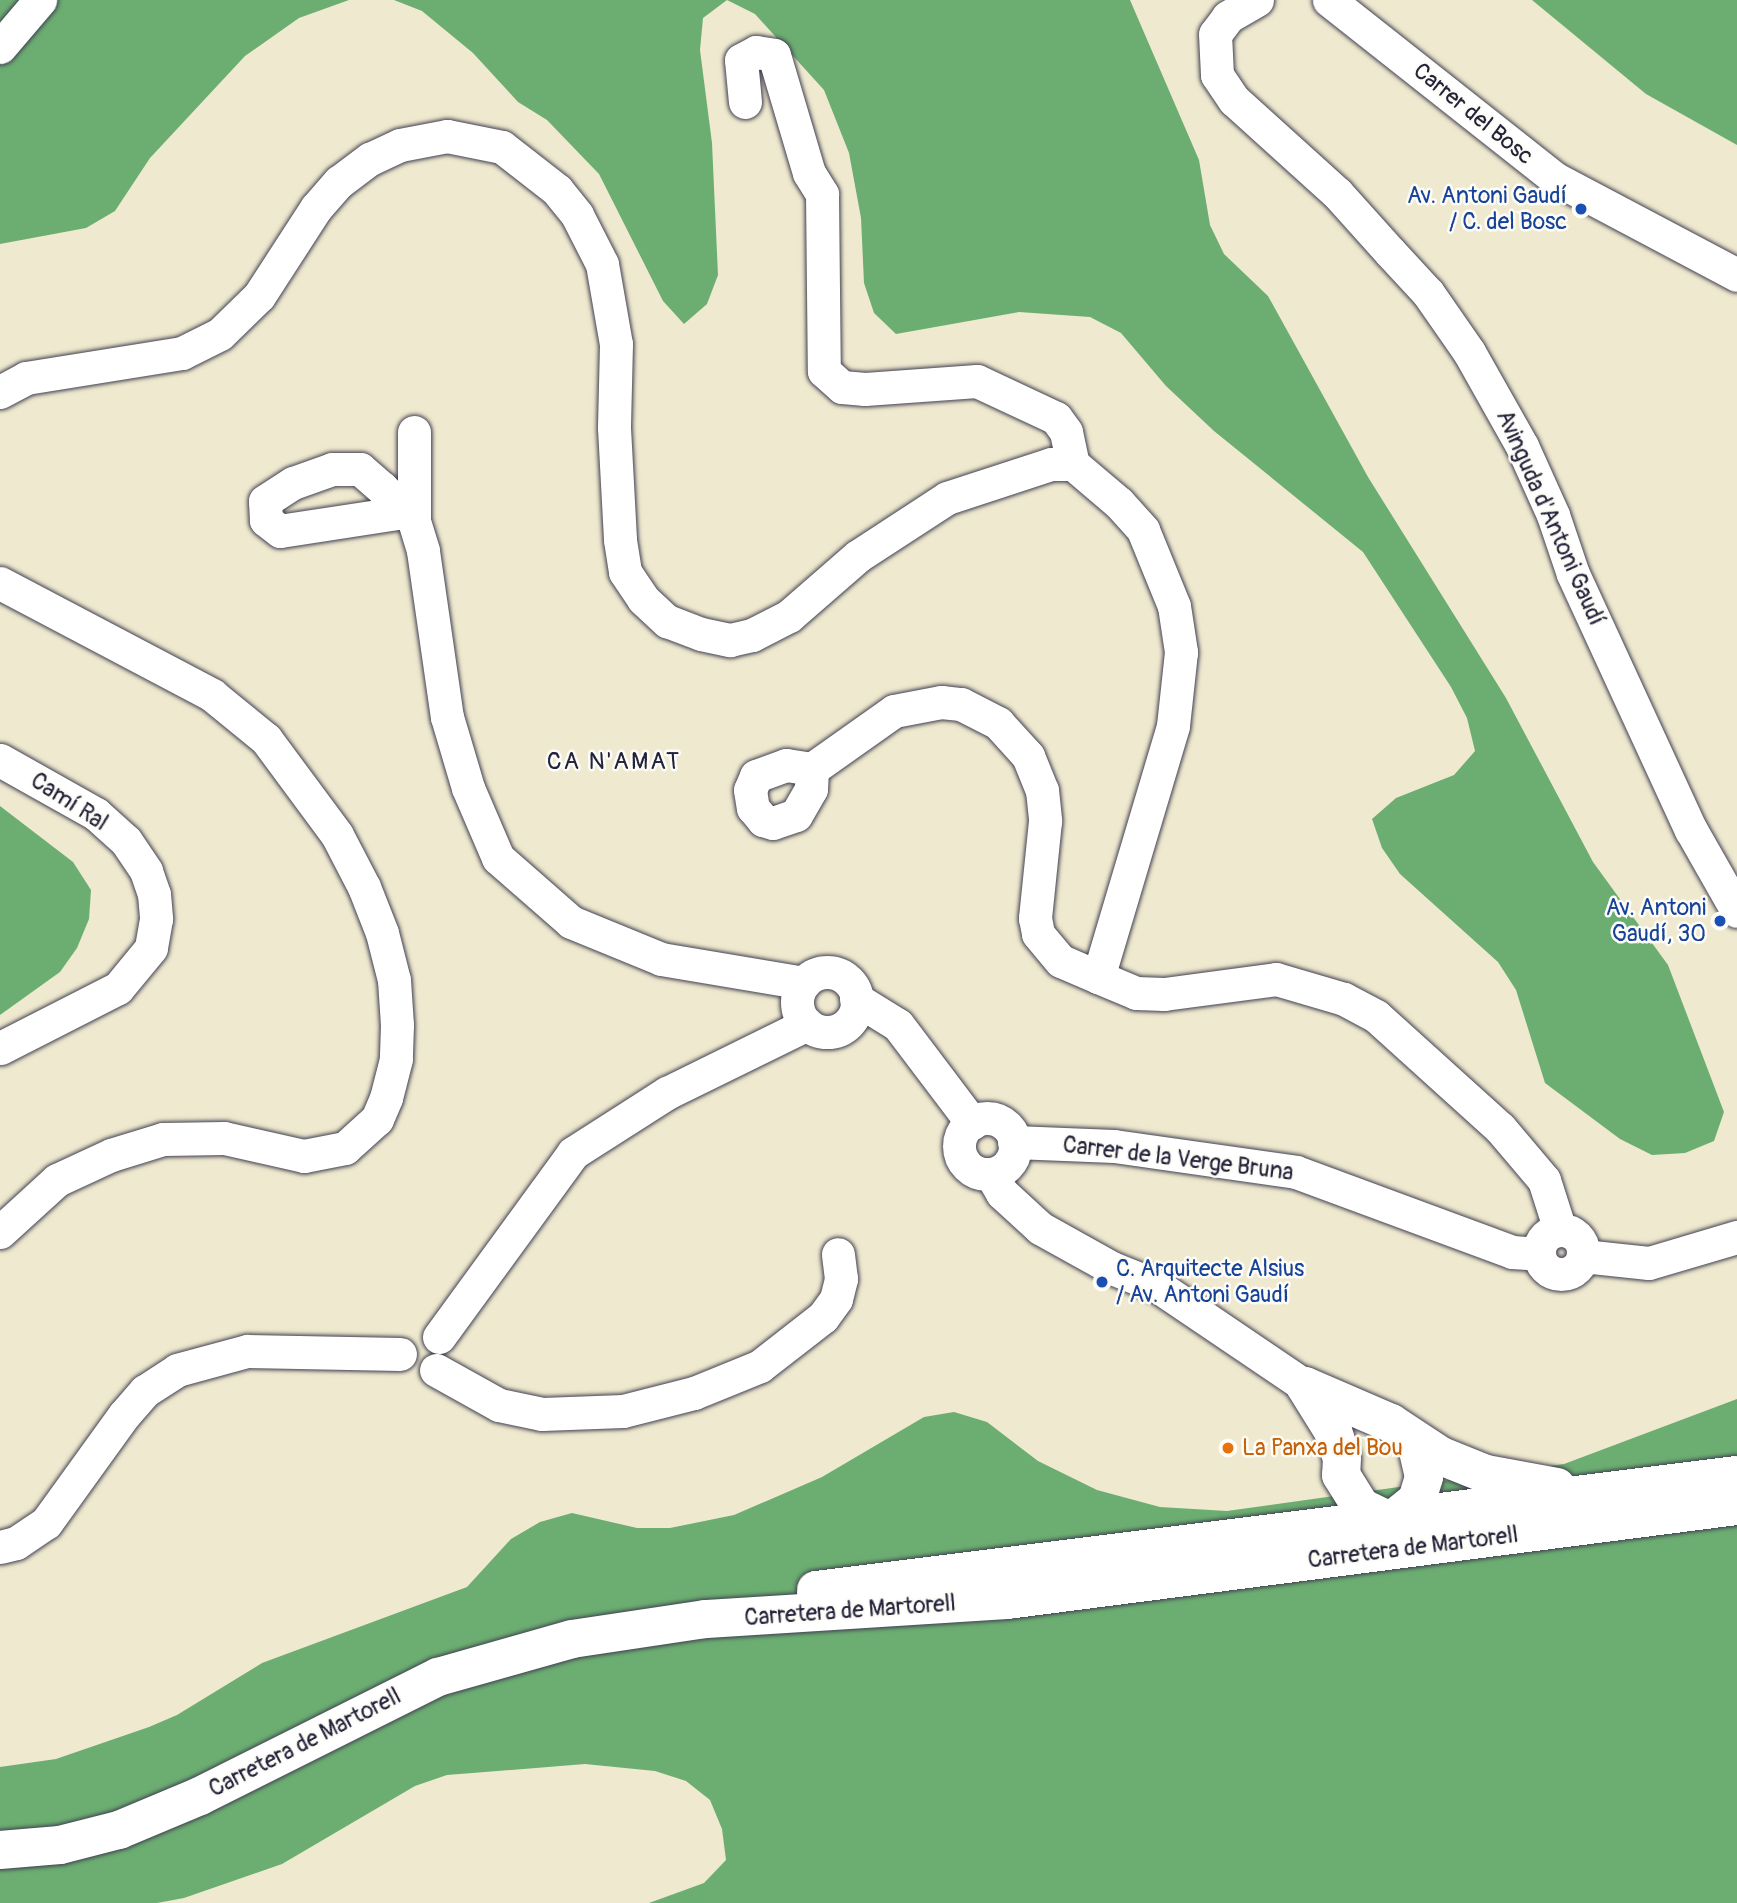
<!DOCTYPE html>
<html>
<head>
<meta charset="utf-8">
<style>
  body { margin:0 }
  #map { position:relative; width:1737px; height:1903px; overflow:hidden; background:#efe9cf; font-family:Pangolin,sans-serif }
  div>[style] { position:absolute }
  .forest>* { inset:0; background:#6cae72 }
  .roads { filter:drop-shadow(0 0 2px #414051) drop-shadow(0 0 2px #414051) }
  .minor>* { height:33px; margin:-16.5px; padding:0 16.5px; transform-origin:16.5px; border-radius:16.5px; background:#fff }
  .minor>.ring { margin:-16.5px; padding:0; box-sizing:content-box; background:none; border:33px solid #fff; border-radius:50% }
  .major>* { height:38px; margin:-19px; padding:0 19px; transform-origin:19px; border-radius:19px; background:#fff }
  .dots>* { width:19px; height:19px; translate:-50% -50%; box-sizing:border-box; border:4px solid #fdfcf7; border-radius:50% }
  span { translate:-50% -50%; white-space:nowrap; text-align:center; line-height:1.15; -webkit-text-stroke:5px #fdfcf7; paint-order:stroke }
  .street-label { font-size:23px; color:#22223b }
  .transit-label { font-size:23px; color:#164399 }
  .right { translate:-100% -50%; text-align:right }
  .left { translate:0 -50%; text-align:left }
  .food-label { font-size:23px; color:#c56008 }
  .neighbourhood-label { font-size:24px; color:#22223b; letter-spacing:2px }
</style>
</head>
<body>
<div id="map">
  <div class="forest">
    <div style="clip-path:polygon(0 0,349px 0,299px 18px,245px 56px,150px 158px,115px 211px,86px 228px,0 244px)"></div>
    <div style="clip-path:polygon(394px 0,727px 0,703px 18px,700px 50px,712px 143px,718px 275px,707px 304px,684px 324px,663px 301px,599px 174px,547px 120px,518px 102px,473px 53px,422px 11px)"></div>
    <div style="clip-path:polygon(727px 0,1130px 0,1199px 160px,1210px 225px,1224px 254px,1268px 296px,1368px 477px,1506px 698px,1593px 862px,1668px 965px,1724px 1112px,1714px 1141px,1685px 1153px,1652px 1155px,1620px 1139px,1545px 1083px,1516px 990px,1498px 962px,1400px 874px,1382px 848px,1372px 819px,1396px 798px,1454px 775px,1475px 751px,1467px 718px,1451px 687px,1363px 552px,1214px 431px,1166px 386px,1121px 333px,1090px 317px,1019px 312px,896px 334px,874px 313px,864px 283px,861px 218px,849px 153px,824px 90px,755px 14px)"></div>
    <div style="clip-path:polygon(1532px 0,1737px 0,1737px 145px,1646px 94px)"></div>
    <div style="clip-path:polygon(0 806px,73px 862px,91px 890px,89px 919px,77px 948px,60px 972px,0 1015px)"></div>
    <div style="clip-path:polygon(1737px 1399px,1737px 1903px,649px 1903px,704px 1883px,726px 1860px,722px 1829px,710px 1800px,686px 1781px,655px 1771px,585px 1764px,447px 1775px,415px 1786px,282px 1864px,184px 1898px,157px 1903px,0 1903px,0 1767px,56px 1759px,149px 1727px,177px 1715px,262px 1663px,467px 1587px,511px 1539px,540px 1522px,572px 1513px,637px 1528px,670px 1528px,734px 1515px,822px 1477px,924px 1417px,954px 1412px,987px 1422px,1038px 1461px,1097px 1490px,1160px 1507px,1227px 1511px,1564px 1464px)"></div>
  </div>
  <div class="roads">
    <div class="minor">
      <div style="left:1257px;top:0;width:34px;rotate:150deg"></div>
      <div style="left:1228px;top:17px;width:21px;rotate:127deg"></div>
      <div style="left:1215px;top:34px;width:41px;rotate:87.2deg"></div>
      <div style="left:1217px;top:75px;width:30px;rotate:56deg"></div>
      <div style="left:1234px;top:100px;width:139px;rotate:42.1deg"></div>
      <div style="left:1337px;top:193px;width:79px;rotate:48.1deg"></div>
      <div style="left:1390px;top:252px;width:56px;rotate:47.2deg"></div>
      <div style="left:1428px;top:293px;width:72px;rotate:55.2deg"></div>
      <div style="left:1469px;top:352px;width:108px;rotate:60.6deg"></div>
      <div style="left:1522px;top:446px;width:76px;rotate:65.8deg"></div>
      <div style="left:1553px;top:515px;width:62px;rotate:71.3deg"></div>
      <div style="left:1573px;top:574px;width:282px;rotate:65.3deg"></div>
      <div style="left:1691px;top:830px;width:93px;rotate:60.4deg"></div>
      <div style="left:1329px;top:0;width:287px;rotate:38.3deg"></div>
      <div style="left:1554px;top:178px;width:207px;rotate:27.9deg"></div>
      <div style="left:0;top:47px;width:62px;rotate:-49.6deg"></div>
      <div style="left:745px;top:102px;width:42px;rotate:-95.4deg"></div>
      <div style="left:741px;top:60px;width:17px;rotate:-28deg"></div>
      <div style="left:756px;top:52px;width:18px;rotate:9deg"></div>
      <div style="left:774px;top:55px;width:123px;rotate:73.5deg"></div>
      <div style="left:809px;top:173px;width:25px;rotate:58deg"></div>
      <div style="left:822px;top:194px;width:177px;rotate:89.4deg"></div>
      <div style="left:824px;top:371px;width:24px;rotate:42deg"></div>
      <div style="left:842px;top:387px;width:23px;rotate:5deg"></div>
      <div style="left:865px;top:389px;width:112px;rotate:-4.1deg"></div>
      <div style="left:977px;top:381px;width:87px;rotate:25.1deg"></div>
      <div style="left:1056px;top:418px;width:17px;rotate:54deg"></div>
      <div style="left:1066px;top:432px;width:33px;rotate:78deg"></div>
      <div style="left:0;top:392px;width:30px;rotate:-28deg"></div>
      <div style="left:26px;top:378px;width:158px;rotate:-9.1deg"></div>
      <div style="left:182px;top:353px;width:42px;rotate:-26.6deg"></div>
      <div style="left:220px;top:334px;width:54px;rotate:-44.3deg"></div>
      <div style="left:259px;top:296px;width:105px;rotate:-57.1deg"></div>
      <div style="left:316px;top:208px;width:35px;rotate:-49deg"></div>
      <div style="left:339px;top:182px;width:39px;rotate:-37deg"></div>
      <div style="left:370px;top:159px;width:33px;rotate:-25deg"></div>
      <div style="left:400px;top:145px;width:48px;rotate:-10.8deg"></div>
      <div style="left:447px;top:136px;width:56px;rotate:11.3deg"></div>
      <div style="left:502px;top:147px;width:70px;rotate:38deg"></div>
      <div style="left:557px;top:190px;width:32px;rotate:51deg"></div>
      <div style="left:577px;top:215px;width:55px;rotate:63deg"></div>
      <div style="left:602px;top:264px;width:81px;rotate:80.1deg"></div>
      <div style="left:616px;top:344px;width:84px;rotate:91.4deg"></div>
      <div style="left:614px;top:428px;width:112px;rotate:86.9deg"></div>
      <div style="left:620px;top:540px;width:32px;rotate:81deg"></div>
      <div style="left:625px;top:572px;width:32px;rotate:56deg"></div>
      <div style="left:643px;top:599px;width:33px;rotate:43deg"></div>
      <div style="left:667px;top:621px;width:36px;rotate:21deg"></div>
      <div style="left:701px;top:634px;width:30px;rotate:12deg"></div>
      <div style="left:730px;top:640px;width:23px;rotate:-13deg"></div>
      <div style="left:752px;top:635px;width:42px;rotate:-27.2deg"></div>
      <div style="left:789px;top:616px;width:91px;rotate:-41deg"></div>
      <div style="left:858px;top:556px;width:106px;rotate:-33.1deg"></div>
      <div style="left:947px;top:498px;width:109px;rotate:-18.1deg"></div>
      <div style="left:1051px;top:464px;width:22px"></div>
      <div style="left:1073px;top:464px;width:60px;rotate:40.3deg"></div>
      <div style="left:1119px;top:503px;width:36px;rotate:48deg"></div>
      <div style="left:1143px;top:530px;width:82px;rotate:67.8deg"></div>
      <div style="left:1174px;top:606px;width:47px;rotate:81.3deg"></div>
      <div style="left:1181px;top:652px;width:74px;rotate:96.2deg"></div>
      <div style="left:1173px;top:726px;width:262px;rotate:106.6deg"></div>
      <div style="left:1098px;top:977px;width:41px;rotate:22.8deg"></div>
      <div style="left:1136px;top:993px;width:28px;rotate:2deg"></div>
      <div style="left:1164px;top:994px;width:113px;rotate:-7.6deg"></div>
      <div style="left:1276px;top:979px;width:71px;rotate:16.4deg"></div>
      <div style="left:1344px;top:999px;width:36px;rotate:28deg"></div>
      <div style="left:1376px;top:1016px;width:167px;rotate:42.1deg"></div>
      <div style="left:1500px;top:1128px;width:68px;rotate:49.8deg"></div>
      <div style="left:1544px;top:1180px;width:52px;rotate:72.3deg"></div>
      <div style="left:404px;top:512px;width:125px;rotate:171.3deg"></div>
      <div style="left:280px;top:531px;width:18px;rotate:-142deg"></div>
      <div style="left:266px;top:520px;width:19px;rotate:-93deg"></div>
      <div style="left:265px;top:501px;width:33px;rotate:-33deg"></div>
      <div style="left:293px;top:483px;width:41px;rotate:-19.7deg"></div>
      <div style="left:332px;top:469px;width:28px"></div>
      <div style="left:360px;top:469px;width:29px;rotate:41deg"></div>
      <div style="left:382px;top:488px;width:46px;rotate:45.9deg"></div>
      <div style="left:414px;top:521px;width:31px;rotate:73deg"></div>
      <div style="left:423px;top:551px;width:168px;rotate:81.8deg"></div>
      <div style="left:447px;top:717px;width:74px;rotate:73.5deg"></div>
      <div style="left:468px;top:788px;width:76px;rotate:66.8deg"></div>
      <div style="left:498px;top:858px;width:97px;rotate:41.2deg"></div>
      <div style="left:571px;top:922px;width:97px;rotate:22.3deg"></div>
      <div style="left:661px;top:959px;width:145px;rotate:9.5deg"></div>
      <div style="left:414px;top:521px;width:89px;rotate:-90deg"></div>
      <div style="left:0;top:583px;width:240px;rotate:27.8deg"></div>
      <div style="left:212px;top:695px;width:70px;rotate:39.2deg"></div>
      <div style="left:266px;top:739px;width:119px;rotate:53.5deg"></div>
      <div style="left:337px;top:835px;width:59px;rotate:62.6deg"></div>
      <div style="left:364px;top:887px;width:49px;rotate:68.6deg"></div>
      <div style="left:382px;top:933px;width:49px;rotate:75.7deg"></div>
      <div style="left:394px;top:980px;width:45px;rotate:86.2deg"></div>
      <div style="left:397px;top:1025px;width:34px;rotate:92deg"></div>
      <div style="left:396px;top:1059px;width:40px;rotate:104.4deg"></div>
      <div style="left:386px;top:1098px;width:23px;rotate:113deg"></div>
      <div style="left:377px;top:1119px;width:43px;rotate:137.8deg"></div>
      <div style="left:345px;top:1148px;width:42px;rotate:169deg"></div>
      <div style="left:304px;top:1156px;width:82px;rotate:-167.3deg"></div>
      <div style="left:224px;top:1138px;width:61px;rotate:179.1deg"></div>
      <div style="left:163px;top:1139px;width:54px;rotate:162.9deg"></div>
      <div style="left:111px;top:1155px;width:60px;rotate:155.2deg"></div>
      <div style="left:57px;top:1180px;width:77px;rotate:137.6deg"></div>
      <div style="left:0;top:760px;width:110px;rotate:29.4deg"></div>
      <div style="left:96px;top:814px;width:40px;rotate:42deg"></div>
      <div style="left:126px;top:841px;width:36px;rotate:56deg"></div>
      <div style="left:146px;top:871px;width:24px;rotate:71deg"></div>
      <div style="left:154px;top:894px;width:25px;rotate:85deg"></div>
      <div style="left:156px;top:919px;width:29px;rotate:100deg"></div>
      <div style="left:151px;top:948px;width:52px;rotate:129.5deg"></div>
      <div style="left:118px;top:988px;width:132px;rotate:153deg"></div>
      <div style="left:812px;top:769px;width:26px;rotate:-171deg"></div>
      <div style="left:786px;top:765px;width:32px;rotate:160deg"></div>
      <div style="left:756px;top:776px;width:15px;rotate:113deg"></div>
      <div style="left:750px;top:790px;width:18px;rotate:81deg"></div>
      <div style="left:753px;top:808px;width:16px;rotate:50deg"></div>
      <div style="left:763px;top:820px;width:10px;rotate:17deg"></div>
      <div style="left:773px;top:823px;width:24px;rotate:-19deg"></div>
      <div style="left:796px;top:815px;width:30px;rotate:-60deg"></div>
      <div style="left:811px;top:789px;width:20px;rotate:-87deg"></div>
      <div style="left:812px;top:769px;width:100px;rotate:-35.3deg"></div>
      <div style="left:894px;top:711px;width:48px;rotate:-10.8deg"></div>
      <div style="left:941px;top:702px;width:20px;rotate:6deg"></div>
      <div style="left:961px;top:704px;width:42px;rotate:27.2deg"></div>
      <div style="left:998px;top:723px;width:45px;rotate:47.7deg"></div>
      <div style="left:1028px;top:756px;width:37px;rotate:68deg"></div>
      <div style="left:1042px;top:790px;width:31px;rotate:84deg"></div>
      <div style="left:1045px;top:821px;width:98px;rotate:95.9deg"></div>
      <div style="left:1035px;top:918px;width:16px;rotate:79deg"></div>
      <div style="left:1038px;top:934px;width:35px;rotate:50deg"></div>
      <div style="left:1061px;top:961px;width:40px;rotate:23.4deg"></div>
      <div class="ring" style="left:797px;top:972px;width:27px;height:27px"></div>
      <div style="left:856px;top:999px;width:49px;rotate:31.8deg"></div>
      <div style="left:898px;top:1025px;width:123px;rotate:52.9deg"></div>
      <div class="ring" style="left:959px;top:1118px;width:23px;height:23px"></div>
      <div style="left:1014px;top:1142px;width:100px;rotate:2.3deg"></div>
      <div style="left:1114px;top:1146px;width:184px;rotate:8.1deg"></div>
      <div style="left:1296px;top:1172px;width:230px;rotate:20.3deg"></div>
      <div style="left:1512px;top:1252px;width:27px;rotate:4deg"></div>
      <div style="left:991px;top:1174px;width:22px;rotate:60deg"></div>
      <div style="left:1002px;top:1193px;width:52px;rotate:42.6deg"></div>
      <div style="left:1040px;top:1228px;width:82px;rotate:29.1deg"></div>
      <div style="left:1112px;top:1268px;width:51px;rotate:22deg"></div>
      <div style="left:1159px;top:1287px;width:176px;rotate:34.1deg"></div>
      <div class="ring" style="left:1539px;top:1230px;width:11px;height:11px"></div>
      <div style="left:1583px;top:1256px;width:66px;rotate:6.1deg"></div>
      <div style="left:1649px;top:1263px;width:92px;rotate:-16.5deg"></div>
      <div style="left:439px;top:1337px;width:228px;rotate:-53.9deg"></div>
      <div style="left:573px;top:1153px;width:112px;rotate:-32.6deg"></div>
      <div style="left:667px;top:1093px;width:156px;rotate:-26.2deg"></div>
      <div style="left:436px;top:1370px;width:72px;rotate:29.1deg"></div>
      <div style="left:499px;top:1405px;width:44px;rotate:11.8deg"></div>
      <div style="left:542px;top:1414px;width:81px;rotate:-2.1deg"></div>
      <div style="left:623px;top:1411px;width:73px;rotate:-14.2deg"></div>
      <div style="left:694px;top:1393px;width:71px;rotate:-22.2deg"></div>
      <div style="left:760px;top:1366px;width:80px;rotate:-37.9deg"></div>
      <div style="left:823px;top:1317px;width:22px;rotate:-54deg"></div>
      <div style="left:836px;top:1299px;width:21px;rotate:-76deg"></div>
      <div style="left:841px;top:1279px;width:25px;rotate:-97deg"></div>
      <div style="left:0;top:1547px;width:16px;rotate:-14deg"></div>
      <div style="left:16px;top:1543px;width:36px;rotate:-34deg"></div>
      <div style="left:46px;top:1523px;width:133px;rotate:-54.2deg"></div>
      <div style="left:124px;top:1415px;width:32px;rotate:-49deg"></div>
      <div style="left:145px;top:1391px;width:38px;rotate:-33deg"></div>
      <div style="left:177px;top:1370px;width:73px;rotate:-15.2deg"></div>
      <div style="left:247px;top:1351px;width:153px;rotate:1.1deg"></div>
    </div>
    <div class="major">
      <div style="left:1305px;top:1386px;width:94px;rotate:23.3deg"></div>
      <div style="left:1391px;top:1423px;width:60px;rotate:33.4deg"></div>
      <div style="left:1441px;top:1456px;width:48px;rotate:21.8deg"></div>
      <div style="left:1486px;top:1474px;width:72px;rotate:10.4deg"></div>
      <div style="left:1305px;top:1386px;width:53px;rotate:58.1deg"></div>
      <div style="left:1333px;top:1431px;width:28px;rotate:72deg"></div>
      <div style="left:1342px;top:1458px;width:17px;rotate:93deg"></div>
      <div style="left:1341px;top:1475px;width:38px;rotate:58deg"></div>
      <div style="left:1361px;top:1507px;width:41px;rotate:25.9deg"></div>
      <div style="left:1385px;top:1526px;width:41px;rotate:-39.1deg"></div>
      <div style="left:1417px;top:1500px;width:24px;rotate:-73deg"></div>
      <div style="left:1424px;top:1477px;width:37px;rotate:-103deg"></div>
      <div style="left:816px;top:1590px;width:928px;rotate:-7.12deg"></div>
      <div style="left:0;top:1850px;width:60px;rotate:-4.8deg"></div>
      <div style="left:60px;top:1845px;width:61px;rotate:-14.3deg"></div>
      <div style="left:119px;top:1830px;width:88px;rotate:-22.8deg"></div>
      <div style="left:200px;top:1796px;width:266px;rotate:-26.6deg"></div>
      <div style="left:438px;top:1677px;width:139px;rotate:-15.8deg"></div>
      <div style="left:572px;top:1639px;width:135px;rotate:-8.5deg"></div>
      <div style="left:706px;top:1619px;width:302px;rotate:-3.6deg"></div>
      <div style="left:1007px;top:1600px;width:736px;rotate:-7.34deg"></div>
    </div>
  </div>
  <div class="dots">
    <div style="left:1581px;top:209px;background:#1a4fb4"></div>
    <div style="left:1720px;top:921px;background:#1a4fb4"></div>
    <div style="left:1102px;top:1282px;background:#1a4fb4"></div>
    <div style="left:1228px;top:1448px;background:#e8710a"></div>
  </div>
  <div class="street-label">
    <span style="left:1473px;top:114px;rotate:39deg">Carrer del Bosc</span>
    <span style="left:1550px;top:518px;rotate:66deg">Avinguda d'Antoni Gaudí</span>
    <span style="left:69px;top:802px;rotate:33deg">Camí Ral</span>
    <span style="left:1178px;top:1159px;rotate:7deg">Carrer de la Verge Bruna</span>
    <span style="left:1413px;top:1548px;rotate:-7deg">Carretera de Martorell</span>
    <span style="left:850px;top:1611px;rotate:-4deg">Carretera de Martorell</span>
    <span style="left:305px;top:1743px;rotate:-27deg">Carretera de Martorell</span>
  </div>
  <div class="transit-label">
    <span class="right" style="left:1567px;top:209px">Av. Antoni Gaudí<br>/ C. del Bosc</span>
    <span class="right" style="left:1706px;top:921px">Av. Antoni<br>Gaudí, 30</span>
    <span class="left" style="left:1116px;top:1282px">C. Arquitecte Alsius<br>/ Av. Antoni Gaudí</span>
  </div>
  <div class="food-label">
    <span class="left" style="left:1242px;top:1448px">La Panxa del Bou</span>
  </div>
  <div class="neighbourhood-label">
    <span style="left:614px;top:762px">CA N'AMAT</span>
  </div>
</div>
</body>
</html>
